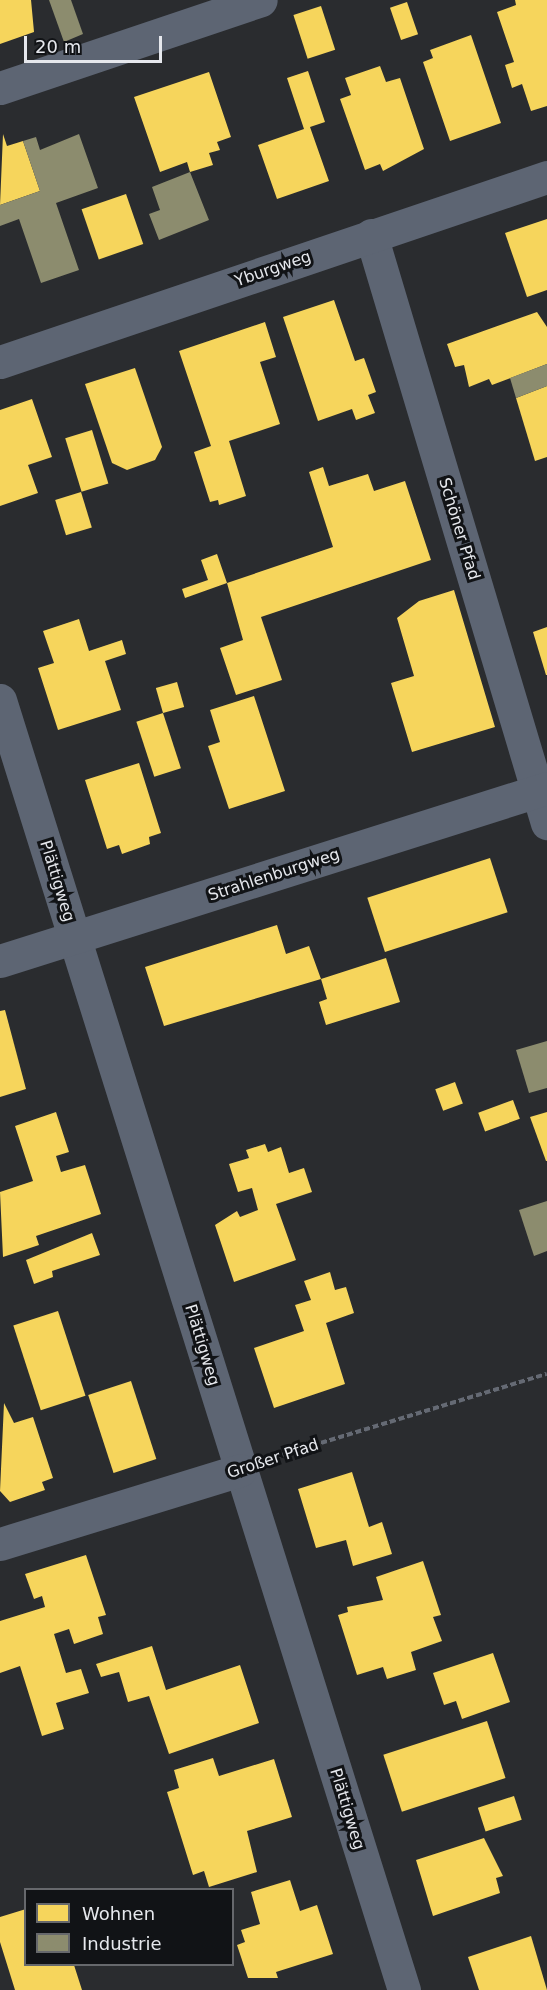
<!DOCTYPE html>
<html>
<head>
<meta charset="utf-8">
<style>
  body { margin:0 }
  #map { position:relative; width:547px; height:1990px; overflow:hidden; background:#2a2c2f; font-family:"DejaVu Sans",sans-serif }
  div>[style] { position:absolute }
  .homes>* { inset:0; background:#f6d55c; transform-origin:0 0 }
  .industry>* { inset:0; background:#8c8c6e }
  .path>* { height:4px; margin-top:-2px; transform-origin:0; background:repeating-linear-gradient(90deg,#656a74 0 6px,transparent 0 9px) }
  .minor>* { height:33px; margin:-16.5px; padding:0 16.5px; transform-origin:16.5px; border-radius:16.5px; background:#5d6573 }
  span { translate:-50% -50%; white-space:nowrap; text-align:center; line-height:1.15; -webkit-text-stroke:6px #111316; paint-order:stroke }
  .street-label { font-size:16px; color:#e6e8ed }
  .legend { position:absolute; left:24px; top:1888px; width:210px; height:78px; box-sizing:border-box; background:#111316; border:2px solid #66686c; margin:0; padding:8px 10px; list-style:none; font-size:18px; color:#e6e8ed }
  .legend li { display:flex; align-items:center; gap:12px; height:30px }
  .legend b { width:30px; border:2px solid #66686c }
  .scale { position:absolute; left:24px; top:36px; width:138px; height:27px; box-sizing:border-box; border:3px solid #e6e8ed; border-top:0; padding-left:8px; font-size:18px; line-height:21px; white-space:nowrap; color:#e6e8ed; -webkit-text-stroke:4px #111316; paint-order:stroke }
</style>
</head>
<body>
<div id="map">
  <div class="homes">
    <div style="clip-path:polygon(0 0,31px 0,34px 32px,0 44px)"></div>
    <div style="clip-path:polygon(515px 0,547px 0,547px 106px,531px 111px,522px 84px,512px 88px,505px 65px,514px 62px,497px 12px,516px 5px)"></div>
    <div style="left:407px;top:2px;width:34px;height:18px;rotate:71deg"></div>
    <div style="left:321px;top:6px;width:46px;height:29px;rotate:72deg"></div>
    <div style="clip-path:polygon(471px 35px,501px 123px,450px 141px,423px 62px,433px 58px,430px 50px)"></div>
    <div style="clip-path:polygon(380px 66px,386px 82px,400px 78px,424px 149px,383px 171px,380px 164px,365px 170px,340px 99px,351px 95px,345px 78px)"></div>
    <div style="clip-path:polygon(308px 71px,325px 122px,310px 127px,329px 181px,277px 199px,258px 145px,304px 129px,287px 78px)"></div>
    <div style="clip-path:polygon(209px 72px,231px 137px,217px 142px,220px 150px,209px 153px,213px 165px,190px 172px,187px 162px,160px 172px,134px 97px)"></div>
    <div style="clip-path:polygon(3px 134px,7px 146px,23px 141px,40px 191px,0 205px)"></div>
    <div style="left:126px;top:194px;width:53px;height:47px;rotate:71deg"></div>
    <div style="clip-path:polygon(547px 219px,547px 290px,527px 297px,505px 233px)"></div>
    <div style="clip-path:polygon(334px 300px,355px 361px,364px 358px,376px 392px,368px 395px,375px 413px,356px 420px,352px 409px,318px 421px,283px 317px)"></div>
    <div style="clip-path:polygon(537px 312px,547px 327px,547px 364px,492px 385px,489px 379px,469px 387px,464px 365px,455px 367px,447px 344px)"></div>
    <div style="clip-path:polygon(265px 322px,276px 357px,260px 362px,280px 424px,229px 441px,246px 496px,219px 505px,218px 500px,210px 502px,194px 452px,211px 446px,179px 351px)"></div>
    <div style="clip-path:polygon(135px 368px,162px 447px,155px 460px,127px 470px,112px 463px,85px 384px)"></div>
    <div style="clip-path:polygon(547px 386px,547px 457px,535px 461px,516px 398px)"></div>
    <div style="clip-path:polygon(32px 399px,52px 457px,28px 465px,38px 493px,0 506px,0 410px)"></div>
    <div style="left:92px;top:430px;width:56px;height:28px;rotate:73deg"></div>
    <div style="clip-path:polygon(323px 467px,329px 486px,368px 474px,374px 491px,405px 481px,431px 560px,261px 617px,282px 680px,236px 695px,220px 648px,243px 640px,227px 583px,333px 547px,309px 472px)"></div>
    <div style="left:81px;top:492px;width:37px;height:27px;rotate:73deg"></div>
    <div style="clip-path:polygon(217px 554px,227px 583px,185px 598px,182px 589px,208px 580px,201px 560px)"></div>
    <div style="clip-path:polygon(454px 590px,495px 727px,412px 752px,391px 683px,414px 676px,397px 618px,419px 601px)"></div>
    <div style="clip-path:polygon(79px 619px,89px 651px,122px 640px,126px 654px,105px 661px,121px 710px,58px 730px,38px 668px,54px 663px,43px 631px)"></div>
    <div style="clip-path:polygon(547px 627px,547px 675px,546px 675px,533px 632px)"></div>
    <div style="left:177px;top:682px;width:26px;height:22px;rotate:74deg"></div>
    <div style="clip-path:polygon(254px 696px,285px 791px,229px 809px,208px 746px,220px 742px,210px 710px)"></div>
    <div style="left:163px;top:713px;width:58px;height:28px;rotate:72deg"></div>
    <div style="clip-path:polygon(139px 763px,161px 833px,149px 837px,150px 844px,122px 854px,119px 845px,107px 849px,85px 780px)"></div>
    <div style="left:490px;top:858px;width:57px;height:129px;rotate:72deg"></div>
    <div style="clip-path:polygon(277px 925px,286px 954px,309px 946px,321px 979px,386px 958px,400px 1002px,326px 1025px,319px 1002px,327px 999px,321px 979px,164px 1026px,145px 967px)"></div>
    <div style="clip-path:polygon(5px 1010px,26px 1089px,0 1097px,0 1011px)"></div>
    <div style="left:455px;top:1082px;width:23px;height:21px;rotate:70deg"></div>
    <div style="left:513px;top:1100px;width:20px;height:37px;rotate:70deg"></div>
    <div style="clip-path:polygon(56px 1112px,69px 1152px,56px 1156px,61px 1172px,85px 1165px,101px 1214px,36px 1236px,39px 1245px,3px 1257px,0 1192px,33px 1181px,15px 1126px)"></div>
    <div style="clip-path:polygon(547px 1112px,547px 1161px,546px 1161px,530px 1117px)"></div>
    <div style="clip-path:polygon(265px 1144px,268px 1152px,281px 1147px,289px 1173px,304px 1168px,312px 1192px,276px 1204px,296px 1260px,234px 1282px,215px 1225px,237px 1211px,240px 1217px,258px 1210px,252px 1188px,238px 1192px,229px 1164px,249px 1158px,246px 1150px)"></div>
    <div style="clip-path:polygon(92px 1233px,100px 1255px,52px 1271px,53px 1277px,34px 1284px,26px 1260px)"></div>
    <div style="clip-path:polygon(330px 1272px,335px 1290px,346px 1287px,354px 1313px,326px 1323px,345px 1384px,274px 1408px,254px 1348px,304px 1331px,295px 1305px,311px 1300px,304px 1281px)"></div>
    <div style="left:58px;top:1311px;width:89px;height:47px;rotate:72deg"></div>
    <div style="left:131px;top:1381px;width:82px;height:45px;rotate:72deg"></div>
    <div style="clip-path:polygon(4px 1403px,14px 1423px,33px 1417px,53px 1478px,42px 1482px,45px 1490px,10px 1502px,0 1491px)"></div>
    <div style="clip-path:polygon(352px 1472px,369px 1527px,382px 1522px,392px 1554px,353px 1566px,346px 1540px,316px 1548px,298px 1489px)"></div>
    <div style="clip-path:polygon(86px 1555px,106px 1615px,98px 1617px,103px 1634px,74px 1644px,69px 1629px,54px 1634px,66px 1673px,81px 1669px,89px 1693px,56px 1703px,64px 1729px,42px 1736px,20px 1666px,0 1673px,0 1621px,45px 1607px,42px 1596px,34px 1599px,25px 1574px)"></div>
    <div style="clip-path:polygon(423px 1561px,441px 1615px,433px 1617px,442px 1641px,411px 1652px,416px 1670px,387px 1679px,383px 1667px,357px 1675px,338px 1615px,348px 1612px,347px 1607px,383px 1600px,376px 1577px)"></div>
    <div style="clip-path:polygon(152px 1646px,166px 1690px,240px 1665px,259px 1723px,169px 1754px,149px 1696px,128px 1702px,119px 1672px,101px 1677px,96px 1664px)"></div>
    <div style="clip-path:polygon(493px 1653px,510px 1702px,462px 1719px,456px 1701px,444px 1705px,433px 1673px)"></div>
    <div style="left:487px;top:1721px;width:60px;height:109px;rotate:72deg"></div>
    <div style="clip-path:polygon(213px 1758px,219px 1776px,274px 1759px,292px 1817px,247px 1831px,257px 1872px,209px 1887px,204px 1871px,193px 1875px,167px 1792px,179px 1788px,174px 1770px)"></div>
    <div style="left:514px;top:1796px;width:25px;height:38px;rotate:72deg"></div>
    <div style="clip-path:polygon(484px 1838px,503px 1876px,496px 1878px,500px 1893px,433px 1916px,416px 1860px)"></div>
    <div style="clip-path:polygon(290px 1880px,300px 1911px,317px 1905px,333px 1954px,276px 1972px,278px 1978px,248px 1978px,237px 1945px,245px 1942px,241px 1930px,260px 1924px,251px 1892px)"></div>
    <div style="clip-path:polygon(26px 1909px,26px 1965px,74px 1965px,82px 1990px,15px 1990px,0 1942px,0 1917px)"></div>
    <div style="clip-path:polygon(531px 1936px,547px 1990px,479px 1990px,468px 1957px)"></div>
  </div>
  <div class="industry">
    <div style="clip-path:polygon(49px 0,71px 0,83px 34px,64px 42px)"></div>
    <div style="clip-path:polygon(79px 134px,98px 188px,56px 203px,79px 270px,41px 283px,19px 219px,0 226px,0 205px,40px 191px,23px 141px,36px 137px,40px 150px)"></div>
    <div style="clip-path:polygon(190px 172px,209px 220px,159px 240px,149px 214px,160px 210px,152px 187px)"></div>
    <div style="clip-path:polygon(547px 364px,547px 386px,516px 398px,510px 378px)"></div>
    <div style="clip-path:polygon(547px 1041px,547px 1088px,529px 1093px,516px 1050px)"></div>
    <div style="clip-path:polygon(547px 1201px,547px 1251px,534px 1256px,519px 1210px)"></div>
  </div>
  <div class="path">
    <div style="left:278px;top:1456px;width:281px;rotate:-17deg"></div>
  </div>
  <div class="minor">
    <div style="left:0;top:88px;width:275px;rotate:-18.6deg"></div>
    <div style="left:371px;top:235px;width:614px;rotate:73.34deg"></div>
    <div style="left:0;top:362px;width:577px;rotate:-18.69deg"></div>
    <div style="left:0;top:700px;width:1352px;rotate:72.61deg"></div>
    <div style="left:0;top:961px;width:574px;rotate:-17.55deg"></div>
    <div style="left:0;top:1544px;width:251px;rotate:-17.1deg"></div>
  </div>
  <div class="street-label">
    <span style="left:273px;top:269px;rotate:-19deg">Yburgweg</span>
    <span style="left:459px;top:529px;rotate:73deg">Schöner Pfad</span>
    <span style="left:274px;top:875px;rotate:-18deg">Strahlenburgweg</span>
    <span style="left:57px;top:881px;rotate:73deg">Plättigweg</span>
    <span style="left:202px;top:1345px;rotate:73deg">Plättigweg</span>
    <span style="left:273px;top:1459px;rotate:-18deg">Großer Pfad</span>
    <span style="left:347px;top:1809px;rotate:73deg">Plättigweg</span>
  </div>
  <ul class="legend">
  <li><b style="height:16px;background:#f6d55c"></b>Wohnen</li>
  <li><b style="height:16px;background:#8c8c6e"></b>Industrie</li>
  </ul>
  <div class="scale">20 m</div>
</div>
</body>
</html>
